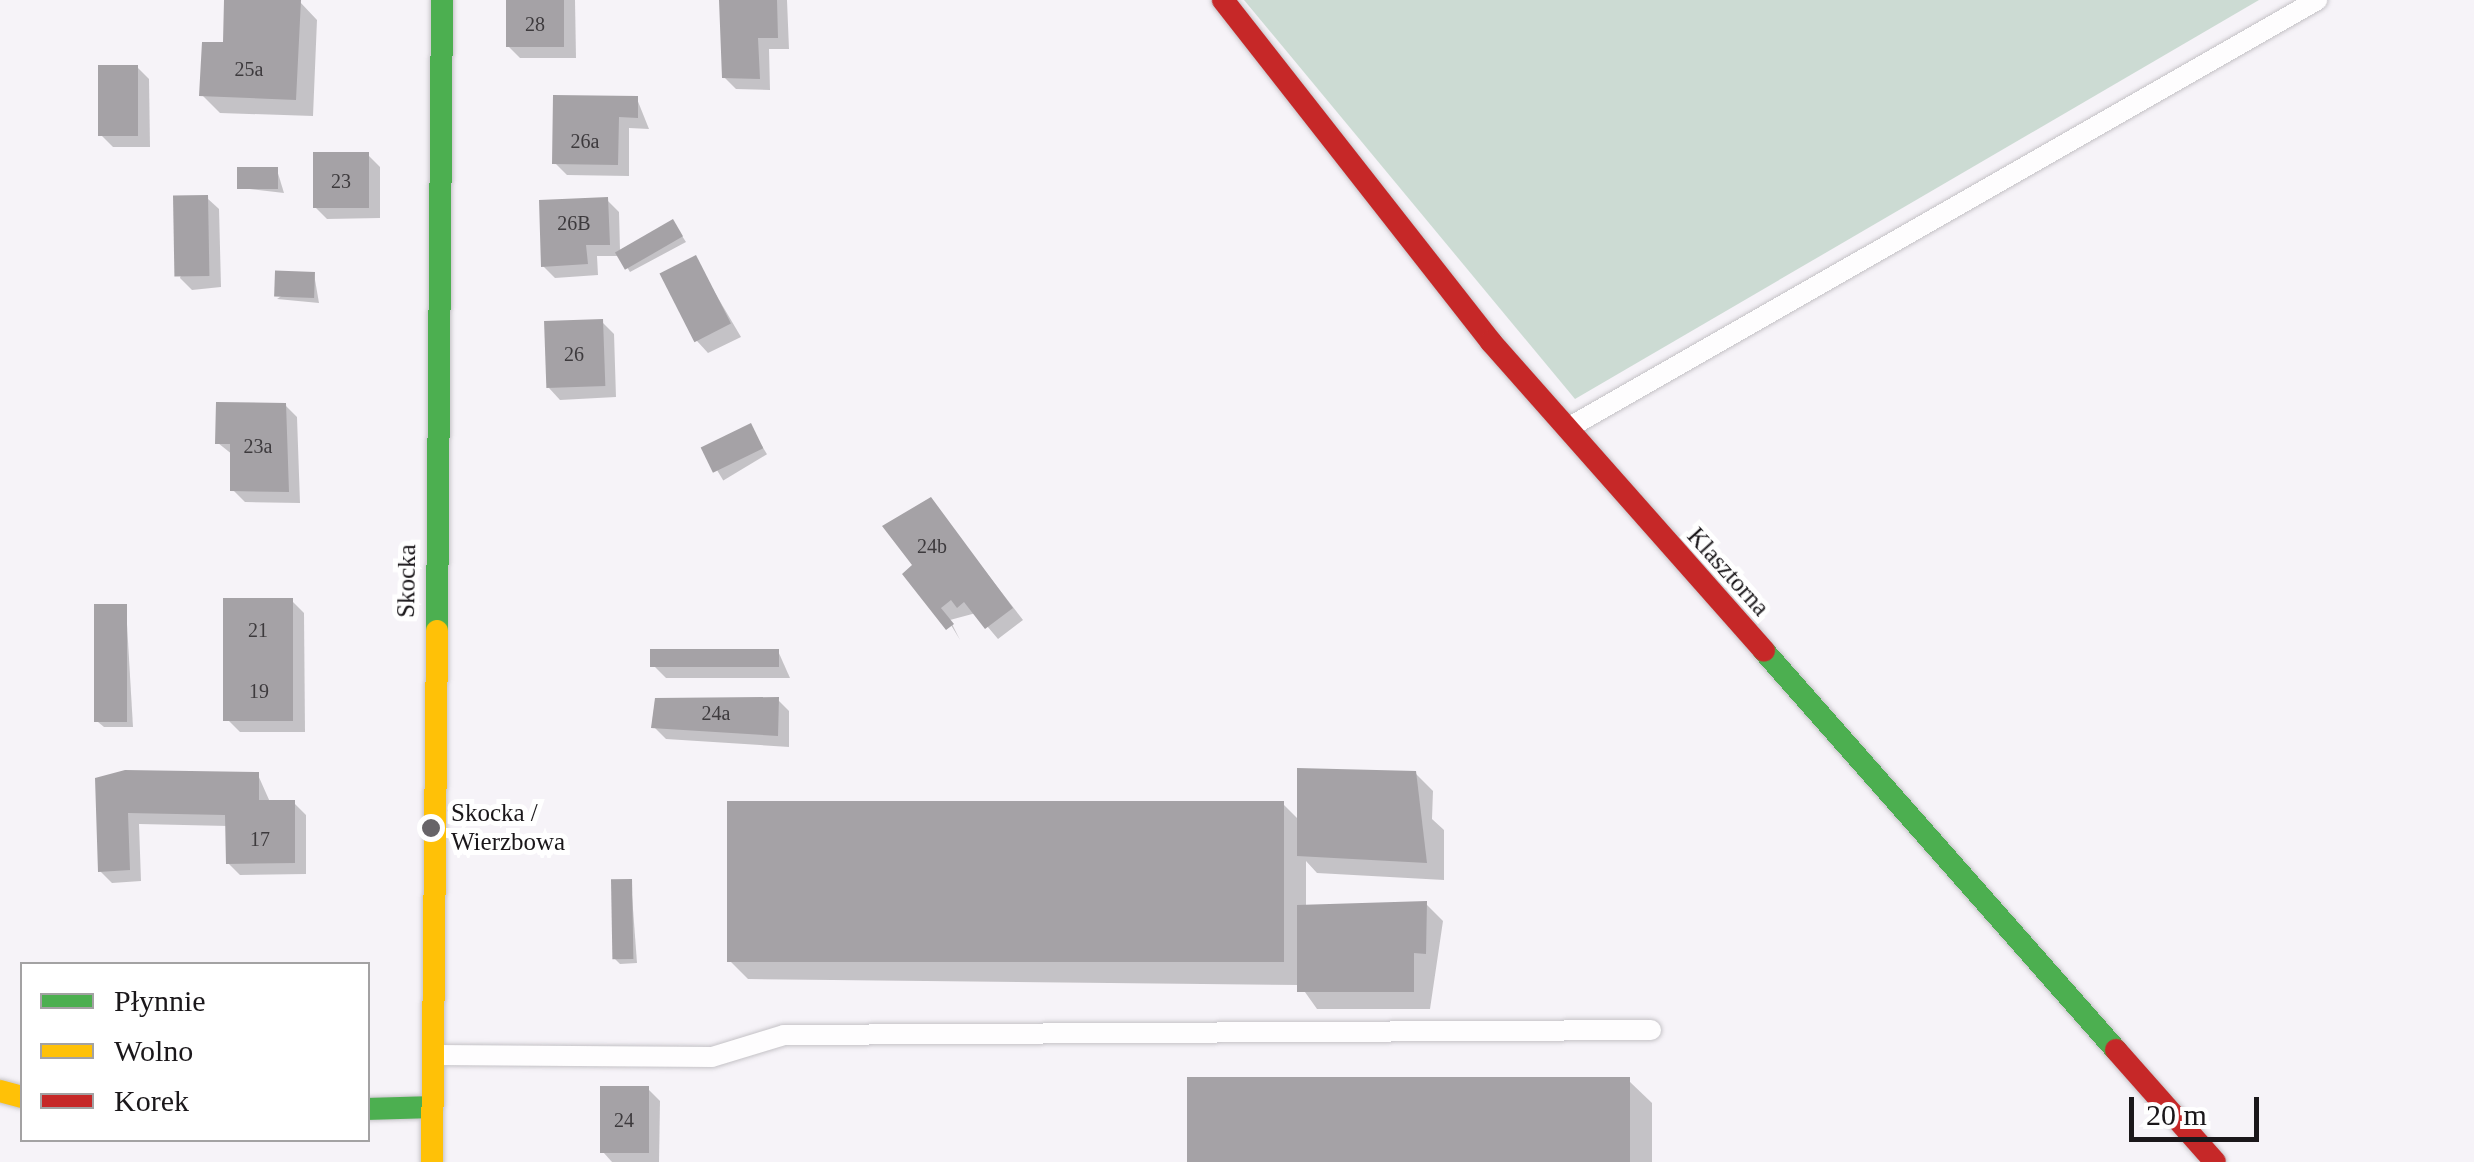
<!DOCTYPE html>
<html>
<head>
<meta charset="utf-8">
<style>
  body { margin:0 }
  #map { position:relative; width:2474px; height:1162px; overflow:hidden; background:#f6f3f8; font-family:Georgia,serif }
  div>[style] { position:absolute }
  .green>* { inset:0; background:#ccdbd3 }
  .shadow>* { inset:0; background:#0003; transform-origin:0 0 }
  .building>* { inset:0; background:#a5a2a6; transform-origin:0 0 }
  .roads { filter:drop-shadow(0 0 2px #c4c2c6) drop-shadow(0 0 2px #c4c2c6) }
  .lane>* { height:20px; margin:-10px; padding:0 10px; transform-origin:10px; border-radius:10px; background:#fefdfe }
  .fast>* { height:22px; margin:-11px; padding:0 11px; transform-origin:11px; border-radius:11px; background:#4caf50 }
  .slow>* { height:22px; margin:-11px; padding:0 11px; transform-origin:11px; border-radius:11px; background:#ffc107 }
  .jam>* { height:22px; margin:-11px; padding:0 11px; transform-origin:11px; border-radius:11px; background:#c62828 }
  .dots>* { width:28px; height:28px; translate:-50% -50%; box-sizing:border-box; border:5px solid #fff; border-radius:50% }
  span { translate:-50% -50%; white-space:nowrap; text-align:center; line-height:1.15; -webkit-text-stroke:10px #fff; paint-order:stroke }
  .number-label { font-size:20px; color:#3d3a3d }
  .number-label span { -webkit-text-stroke-width:0 }
  .street-label { font-size:25px; color:#1a171a }
  .poi-label { font-size:25px; color:#1a171a }
  .left { translate:0 -50%; text-align:left }
  .legend { position:absolute; left:20px; top:962px; width:350px; height:180px; box-sizing:border-box; background:#fff; border:2px solid #a3a2a3; margin:0; padding:12px 18px; list-style:none; font-size:30px; color:#1a171a }
  .legend li { display:flex; align-items:center; gap:20px; height:50px }
  .legend b { width:50px; border:2px solid #a3a2a3 }
  .scale { position:absolute; left:2129px; top:1097px; width:130px; height:45px; box-sizing:border-box; border:5px solid #1a171a; border-top:0; padding-left:12px; font-size:30px; line-height:35px; white-space:nowrap; color:#1a171a; -webkit-text-stroke:8px #fff; paint-order:stroke }
</style>
</head>
<body>
<div id="map">
  <div class="green">
    <div style="clip-path:polygon(1244px 0,2259px 0,1575px 399px)"></div>
  </div>
  <div class="shadow">
    <div style="clip-path:polygon(227px 0,300px 2px,317px 20px,313px 116px,220px 113px,202px 95px,225px 45px)"></div>
    <div style="clip-path:polygon(508px 0,575px 0,576px 58px,520px 58px,508px 46px)"></div>
    <div style="clip-path:polygon(721px 0,787px 0,789px 49px,769px 49px,770px 90px,736px 89px,724px 77px)"></div>
    <div style="clip-path:polygon(137px 67px,149px 79px,150px 147px,113px 147px,101px 135px)"></div>
    <div style="clip-path:polygon(637px 99px,649px 129px,629px 128px,629px 176px,567px 175px,555px 163px)"></div>
    <div style="clip-path:polygon(368px 155px,380px 167px,380px 218px,327px 219px,315px 207px)"></div>
    <div style="clip-path:polygon(277px 170px,284px 193px,241px 188px)"></div>
    <div style="clip-path:polygon(207px 198px,219px 209px,221px 287px,192px 290px,180px 278px)"></div>
    <div style="clip-path:polygon(607px 200px,619px 212px,620px 250px,673px 222px,686px 242px,630px 272px,620px 256px,597px 256px,598px 275px,555px 278px,543px 266px)"></div>
    <div style="clip-path:polygon(695px 259px,741px 337px,708px 353px,697px 341px)"></div>
    <div style="clip-path:polygon(314px 274px,319px 303px,277px 299px)"></div>
    <div style="clip-path:polygon(602px 322px,614px 334px,616px 397px,560px 400px,549px 388px)"></div>
    <div style="clip-path:polygon(285px 405px,297px 417px,300px 503px,245px 502px,233px 490px,233px 455px,218px 443px)"></div>
    <div style="left:750px;top:426px;width:33px;height:51px;rotate:59deg"></div>
    <div style="clip-path:polygon(931px 501px,1023px 620px,998px 639px,976px 613px,950px 620px,960px 640px,915px 565px)"></div>
    <div style="clip-path:polygon(292px 601px,304px 613px,305px 732px,240px 732px,228px 720px)"></div>
    <div style="clip-path:polygon(126px 607px,133px 727px,104px 727px,98px 722px)"></div>
    <div style="clip-path:polygon(778px 651px,790px 678px,666px 678px,654px 666px)"></div>
    <div style="clip-path:polygon(777px 699px,789px 711px,789px 747px,666px 739px,654px 727px)"></div>
    <div style="clip-path:polygon(1415px 773px,1433px 791px,1432px 819px,1444px 830px,1444px 880px,1317px 873px,1306px 861px,1306px 907px,1426px 904px,1443px 921px,1430px 1009px,1317px 1009px,1300px 985px,748px 979px,730px 961px,1283px 804px,1300px 821px)"></div>
    <div style="clip-path:polygon(258px 775px,270px 802px,294px 803px,306px 815px,306px 874px,240px 875px,228px 863px,228px 826px,139px 824px,141px 881px,112px 883px,100px 871px,97px 780px)"></div>
    <div style="clip-path:polygon(631px 882px,637px 963px,620px 964px,614px 958px)"></div>
    <div style="clip-path:polygon(1629px 1081px,1652px 1103px,1652px 1162px,1189px 1162px)"></div>
    <div style="clip-path:polygon(648px 1089px,660px 1101px,659px 1162px,612px 1162px,603px 1152px)"></div>
  </div>
  <div class="building">
    <div style="clip-path:polygon(224px 0,301px 0,296px 100px,199px 96px,202px 42px,223px 42px)"></div>
    <div style="left:506px;top:0;width:58px;height:47px"></div>
    <div style="clip-path:polygon(719px 0,777px 0,778px 38px,758px 38px,760px 79px,722px 78px)"></div>
    <div style="left:98px;top:65px;width:40px;height:71px"></div>
    <div style="clip-path:polygon(553px 95px,638px 96px,638px 118px,619px 117px,618px 165px,552px 164px)"></div>
    <div style="left:369px;top:152px;width:56px;height:56px;rotate:90deg"></div>
    <div style="left:237px;top:167px;width:41px;height:22px"></div>
    <div style="left:208px;top:195px;width:81px;height:35px;rotate:89deg"></div>
    <div style="clip-path:polygon(608px 197px,610px 245px,586px 245px,588px 264px,541px 267px,539px 200px)"></div>
    <div style="left:673px;top:219px;width:20px;height:67px;rotate:60deg"></div>
    <div style="left:696px;top:255px;width:77px;height:41px;rotate:63deg"></div>
    <div style="left:315px;top:272px;width:26px;height:40px;rotate:92deg"></div>
    <div style="left:603px;top:319px;width:67px;height:59px;rotate:88deg"></div>
    <div style="clip-path:polygon(216px 402px,286px 403px,289px 492px,230px 491px,230px 444px,215px 444px)"></div>
    <div style="left:751px;top:423px;width:28px;height:56px;rotate:64deg"></div>
    <div style="clip-path:polygon(931px 497px,1013px 608px,985px 629px,964px 602px,957px 608px,951px 600px,941px 608px,954px 624px,946px 630px,902px 574px,912px 565px,882px 526px)"></div>
    <div style="left:293px;top:598px;width:123px;height:70px;rotate:90deg"></div>
    <div style="left:127px;top:604px;width:118px;height:33px;rotate:90deg"></div>
    <div style="left:650px;top:649px;width:129px;height:18px"></div>
    <div style="clip-path:polygon(779px 697px,778px 736px,651px 728px,655px 698px)"></div>
    <div style="clip-path:polygon(1297px 768px,1416px 771px,1427px 863px,1297px 856px)"></div>
    <div style="clip-path:polygon(125px 770px,259px 772px,259px 800px,295px 800px,295px 863px,226px 864px,225px 815px,128px 813px,130px 870px,98px 872px,95px 778px)"></div>
    <div style="left:727px;top:801px;width:557px;height:161px"></div>
    <div style="left:632px;top:879px;width:80px;height:21px;rotate:89deg"></div>
    <div style="clip-path:polygon(1427px 901px,1426px 954px,1414px 953px,1414px 992px,1297px 992px,1297px 905px)"></div>
    <div style="left:1187px;top:1077px;width:443px;height:85px"></div>
    <div style="left:600px;top:1086px;width:49px;height:67px"></div>
  </div>
  <div class="roads">
    <div class="lane">
      <div style="left:1568px;top:428px;width:863px;rotate:-29.74deg"></div>
      <div style="left:437px;top:1055px;width:275px;rotate:0.4deg"></div>
      <div style="left:712px;top:1057px;width:75px;rotate:-17deg"></div>
      <div style="left:784px;top:1035px;width:867px;rotate:-0.33deg"></div>
    </div>
    <div class="fast">
      <div style="left:437px;top:631px;width:631px;rotate:-89.55deg"></div>
      <div style="left:1764px;top:651px;width:532px;rotate:48.58deg"></div>
      <div style="left:368px;top:1109px;width:64px;rotate:-1.8deg"></div>
    </div>
    <div class="slow">
      <div style="left:0;top:1091px;width:23px;rotate:15deg"></div>
      <div style="left:432px;top:1162px;width:531px;rotate:-89.46deg"></div>
    </div>
    <div class="jam">
      <div style="left:1223px;top:0;width:434px;rotate:51.9deg"></div>
      <div style="left:1491px;top:342px;width:412px;rotate:48.5deg"></div>
      <div style="left:2116px;top:1050px;width:149px;rotate:48.5deg"></div>
    </div>
  </div>
  <div class="dots">
    <div style="left:431px;top:828px;background:#676468"></div>
  </div>
  <div class="number-label">
    <span style="left:535px;top:24px">28</span>
    <span style="left:249px;top:69px">25a</span>
    <span style="left:585px;top:141px">26a</span>
    <span style="left:341px;top:181px">23</span>
    <span style="left:574px;top:223px">26B</span>
    <span style="left:574px;top:354px">26</span>
    <span style="left:258px;top:446px">23a</span>
    <span style="left:932px;top:546px">24b</span>
    <span style="left:258px;top:630px">21</span>
    <span style="left:259px;top:691px">19</span>
    <span style="left:716px;top:713px">24a</span>
    <span style="left:260px;top:839px">17</span>
    <span style="left:624px;top:1120px">24</span>
  </div>
  <div class="street-label">
    <span style="left:1728px;top:572px;rotate:48deg">Klasztorna</span>
    <span style="left:407px;top:581px;rotate:-89deg">Skocka</span>
  </div>
  <div class="poi-label">
    <span class="left" style="left:451px;top:828px">Skocka /<br>Wierzbowa</span>
  </div>
  <ul class="legend">
  <li><b style="height:12px;background:#4caf50"></b>Płynnie</li>
  <li><b style="height:12px;background:#ffc107"></b>Wolno</li>
  <li><b style="height:12px;background:#c62828"></b>Korek</li>
  </ul>
  <div class="scale">20 m</div>
</div>
</body>
</html>
